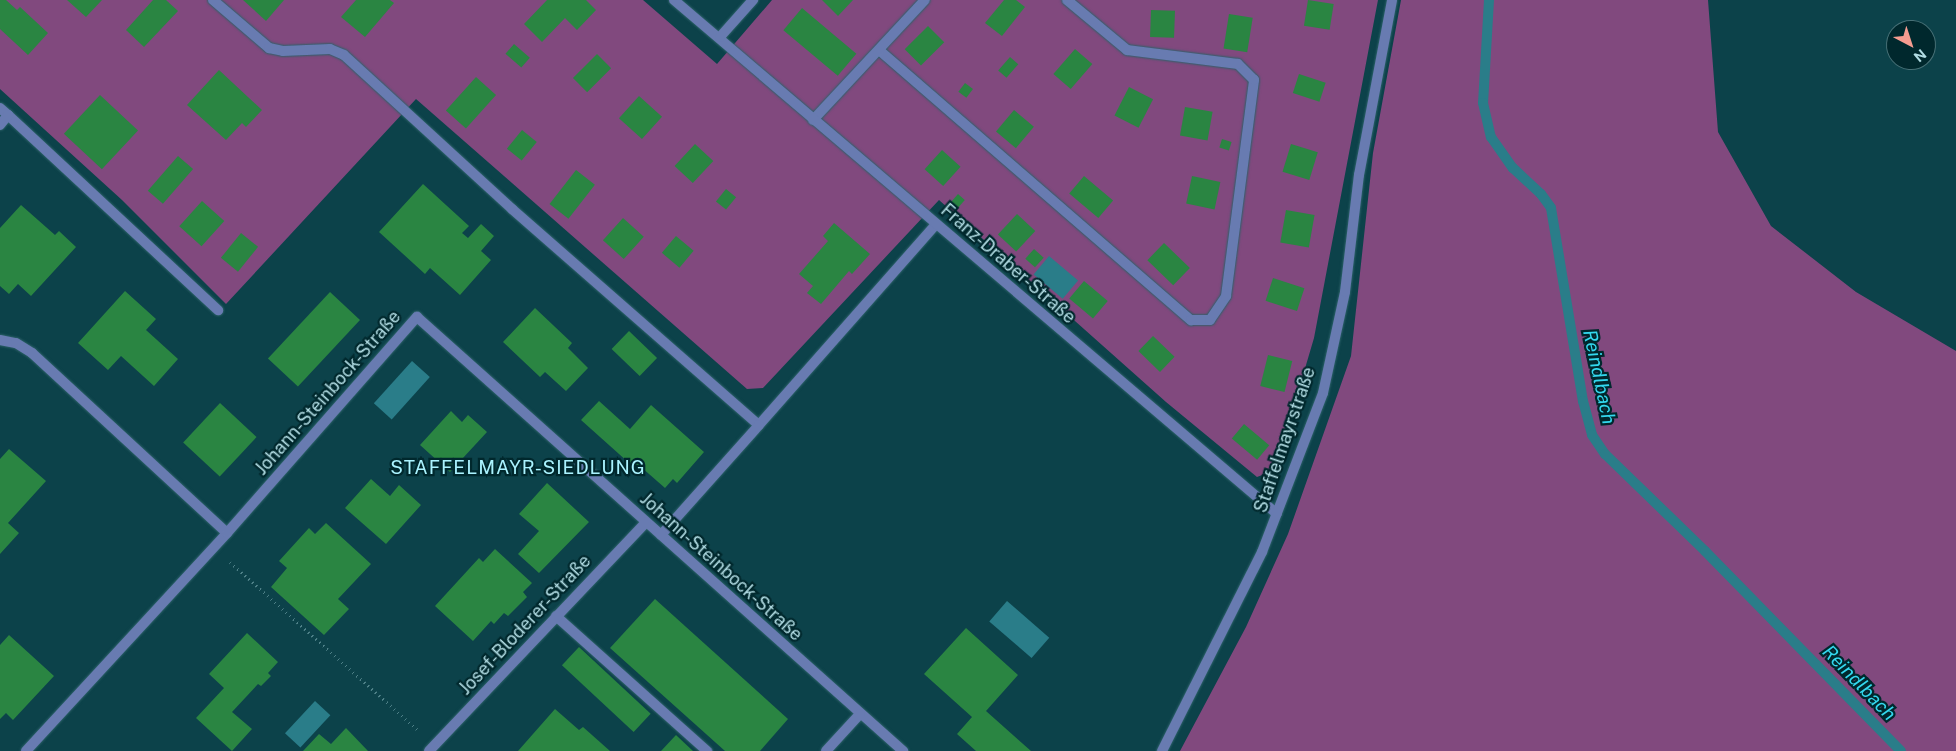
<!DOCTYPE html>
<html>
<head>
<meta charset="utf-8">
<style>
  body { margin:0 }
  #map { position:relative; width:1956px; height:751px; overflow:hidden; background:#0c424a; font-family:"Public Sans",sans-serif }
  div>[style] { position:absolute }
  .green>* { inset:0; background:#81497e }
  .water>* { inset:0; background:#2a7d89; transform-origin:0 0 }
  .stream>* { height:10px; margin:-5px; padding:0 5px; transform-origin:5px; border-radius:5px; background:#2a7d89 }
  .building>* { inset:0; background:#2a8542; transform-origin:0 0 }
  .path>* { height:3px; margin-top:-1.5px; transform-origin:0; background:repeating-linear-gradient(90deg,#4f8188 0 1px,transparent 0 5px) }
  .roads { filter:drop-shadow(0 0 1px #2d6169) drop-shadow(0 0 1px #2d6169) }
  .lane>* { height:10px; margin:-5px; padding:0 5px; transform-origin:5px; border-radius:5px; background:#687bb1 }
  .street>* { height:10px; margin:-5px; padding:0 5px; transform-origin:5px; border-radius:5px; background:#687bb1 }
  span { translate:-50% -50%; white-space:nowrap; text-align:center; line-height:1.15; -webkit-text-stroke:4.5px #00282d; paint-order:stroke }
  .street-label { font-size:18px; color:#b1dce3 }
  .water-label { font-size:19px; color:#33d8ee; font-style:italic }
  .neighbourhood-label { font-size:19px; color:#aaf3ff; letter-spacing:1px }
  .north { position:absolute; left:1886px; top:20px; width:50px; height:50px; box-sizing:border-box; background:#00282d; border:1px solid #477076; border-radius:50%; rotate:140deg; font-size:14px; font-weight:700; line-height:20px; text-align:center; color:#b1dce3 }
  .north::after { content:''; display:block; margin:auto; width:18px; height:22px; background:#f59c90; clip-path:polygon(50% 0,100% 100%,50% 72%,0 100%) }
</style>
</head>
<body>
<div id="map">
  <div class="green">
    <div style="clip-path:polygon(0 0,643px 0,717px 64px,772px 0,1378px 0,1314px 338px,1275px 470px,1257px 477px,1166px 402px,939px 200px,763px 388px,747px 389px,416px 99px,226px 304px,122px 200px,0 89px)"></div>
    <div style="clip-path:polygon(1401px 0,1708px 0,1718px 132px,1771px 226px,1856px 292px,1956px 351px,1956px 751px,1180px 751px,1246px 627px,1288px 534px,1351px 356px,1373px 153px)"></div>
  </div>
  <div class="water">
    <div style="left:1049px;top:256px;width:38px;height:24px;rotate:40deg"></div>
    <div style="left:412px;top:361px;width:24px;height:57px;rotate:42deg"></div>
    <div style="left:1007px;top:601px;width:56px;height:27px;rotate:41deg"></div>
    <div style="left:315px;top:701px;width:21px;height:44px;rotate:43deg"></div>
  </div>
  <div class="stream">
    <div style="left:1489px;top:0;width:103px;rotate:93.3deg"></div>
    <div style="left:1483px;top:103px;width:35px;rotate:77deg"></div>
    <div style="left:1491px;top:137px;width:38px;rotate:55deg"></div>
    <div style="left:1513px;top:168px;width:38px;rotate:43deg"></div>
    <div style="left:1541px;top:194px;width:17px;rotate:54deg"></div>
    <div style="left:1551px;top:208px;width:196px;rotate:80.6deg"></div>
    <div style="left:1583px;top:401px;width:35px;rotate:75deg"></div>
    <div style="left:1592px;top:435px;width:23px;rotate:56deg"></div>
    <div style="left:1605px;top:454px;width:139px;rotate:44.1deg"></div>
    <div style="left:1705px;top:551px;width:280px;rotate:45.6deg"></div>
  </div>
  <div class="building">
    <div style="clip-path:polygon(0 0,6px 0,17px 10px,20px 7px,48px 33px,28px 55px,0 29px)"></div>
    <div style="clip-path:polygon(67px 0,102px 0,86px 17px)"></div>
    <div style="clip-path:polygon(153px 0,166px 0,178px 11px,144px 47px,126px 30px)"></div>
    <div style="clip-path:polygon(243px 0,284px 0,266px 21px)"></div>
    <div style="clip-path:polygon(356px 0,390px 0,394px 3px,365px 37px,341px 17px)"></div>
    <div style="clip-path:polygon(547px 0,586px 0,596px 10px,577px 30px,565px 18px,542px 42px,524px 24px)"></div>
    <div style="clip-path:polygon(822px 0,853px 0,838px 16px)"></div>
    <div style="clip-path:polygon(1004px 0,1016px 0,1025px 7px,1002px 36px,985px 23px)"></div>
    <div style="left:1308px;top:0;width:26px;height:26px;rotate:9deg"></div>
    <div style="left:802px;top:8px;width:71px;height:29px;rotate:40deg"></div>
    <div style="left:1151px;top:10px;width:24px;height:27px;rotate:2deg"></div>
    <div style="left:1229px;top:14px;width:24px;height:35px;rotate:9deg"></div>
    <div style="left:928px;top:26px;width:23px;height:33px;rotate:45deg"></div>
    <div style="left:514px;top:44px;width:21px;height:13px;rotate:41deg"></div>
    <div style="left:1075px;top:49px;width:23px;height:33px;rotate:41deg"></div>
    <div style="left:597px;top:54px;width:20px;height:34px;rotate:45deg"></div>
    <div style="left:1010px;top:57px;width:11px;height:18px;rotate:41deg"></div>
    <div style="clip-path:polygon(219px 70px,262px 110px,246px 127px,242px 123px,226px 140px,187px 105px)"></div>
    <div style="left:1299px;top:74px;width:28px;height:20px;rotate:18deg"></div>
    <div style="left:476px;top:77px;width:27px;height:45px;rotate:42deg"></div>
    <div style="left:965px;top:83px;width:10px;height:11px;rotate:37deg"></div>
    <div style="left:1129px;top:87px;width:27px;height:32px;rotate:27deg"></div>
    <div style="left:100px;top:95px;width:52px;height:53px;rotate:43deg"></div>
    <div style="left:639px;top:96px;width:31px;height:30px;rotate:42deg"></div>
    <div style="left:1185px;top:107px;width:28px;height:29px;rotate:10deg"></div>
    <div style="left:1014px;top:110px;width:26px;height:28px;rotate:40deg"></div>
    <div style="left:522px;top:130px;width:19px;height:24px;rotate:39deg"></div>
    <div style="left:1222px;top:139px;width:10px;height:9px;rotate:17deg"></div>
    <div style="left:695px;top:144px;width:25px;height:30px;rotate:43deg"></div>
    <div style="left:1291px;top:144px;width:28px;height:29px;rotate:17deg"></div>
    <div style="left:942px;top:150px;width:25px;height:26px;rotate:42deg"></div>
    <div style="left:178px;top:156px;width:20px;height:46px;rotate:41deg"></div>
    <div style="left:576px;top:170px;width:24px;height:43px;rotate:38deg"></div>
    <div style="left:1084px;top:176px;width:38px;height:23px;rotate:40deg"></div>
    <div style="left:1192px;top:176px;width:29px;height:28px;rotate:12deg"></div>
    <div style="clip-path:polygon(423px 184px,469px 226px,462px 233px,468px 238px,481px 224px,494px 236px,481px 251px,491px 260px,460px 295px,430px 268px,425px 274px,379px 232px)"></div>
    <div style="left:726px;top:189px;width:13px;height:16px;rotate:39deg"></div>
    <div style="left:958px;top:194px;width:9px;height:11px;rotate:41deg"></div>
    <div style="left:202px;top:201px;width:30px;height:34px;rotate:42deg"></div>
    <div style="clip-path:polygon(21px 205px,55px 235px,59px 231px,76px 247px,31px 296px,18px 284px,9px 294px,0 286px,0 228px)"></div>
    <div style="left:1286px;top:210px;width:29px;height:33px;rotate:10deg"></div>
    <div style="left:1017px;top:214px;width:25px;height:28px;rotate:43deg"></div>
    <div style="left:623px;top:218px;width:28px;height:30px;rotate:42deg"></div>
    <div style="clip-path:polygon(834px 223px,870px 254px,852px 274px,849px 271px,821px 304px,807px 293px,813px 286px,799px 274px,828px 241px,823px 236px)"></div>
    <div style="left:241px;top:233px;width:22px;height:32px;rotate:39deg"></div>
    <div style="left:676px;top:236px;width:23px;height:22px;rotate:40deg"></div>
    <div style="left:1164px;top:243px;width:36px;height:24px;rotate:44deg"></div>
    <div style="left:1034px;top:249px;width:13px;height:13px;rotate:42deg"></div>
    <div style="left:1273px;top:278px;width:33px;height:24px;rotate:18deg"></div>
    <div style="left:1084px;top:281px;width:31px;height:23px;rotate:40deg"></div>
    <div style="clip-path:polygon(125px 291px,156px 319px,146px 330px,178px 359px,154px 386px,121px 356px,108px 370px,78px 343px)"></div>
    <div style="left:330px;top:292px;width:41px;height:91px;rotate:43deg"></div>
    <div style="clip-path:polygon(535px 308px,572px 343px,568px 348px,588px 368px,566px 391px,545px 372px,540px 377px,503px 342px)"></div>
    <div style="left:629px;top:331px;width:39px;height:25px;rotate:44deg"></div>
    <div style="left:1153px;top:336px;width:30px;height:21px;rotate:44deg"></div>
    <div style="left:1268px;top:355px;width:25px;height:32px;rotate:14deg"></div>
    <div style="clip-path:polygon(599px 401px,630px 429px,651px 405px,704px 452px,677px 483px,673px 479px,665px 488px,641px 467px,638px 471px,581px 420px)"></div>
    <div style="left:220px;top:403px;width:50px;height:54px;rotate:43deg"></div>
    <div style="clip-path:polygon(451px 411px,462px 422px,468px 415px,487px 432px,450px 472px,420px 445px)"></div>
    <div style="left:1244px;top:424px;width:33px;height:19px;rotate:40deg"></div>
    <div style="clip-path:polygon(9px 449px,46px 481px,8px 523px,19px 533px,0 554px,0 459px)"></div>
    <div style="clip-path:polygon(371px 479px,390px 496px,399px 485px,421px 505px,386px 544px,345px 508px)"></div>
    <div style="clip-path:polygon(547px 483px,589px 522px,539px 573px,518px 554px,539px 531px,519px 514px)"></div>
    <div style="clip-path:polygon(326px 523px,371px 564px,338px 599px,349px 609px,324px 635px,271px 587px,287px 568px,279px 561px,309px 528px,315px 534px)"></div>
    <div style="clip-path:polygon(495px 549px,532px 583px,523px 592px,527px 597px,508px 616px,504px 613px,494px 624px,491px 621px,473px 641px,435px 606px,479px 558px,483px 562px)"></div>
    <div style="clip-path:polygon(655px 599px,788px 719px,760px 751px,725px 751px,610px 648px)"></div>
    <div style="clip-path:polygon(966px 628px,1018px 675px,986px 711px,1031px 751px,976px 751px,957px 734px,972px 717px,924px 674px)"></div>
    <div style="clip-path:polygon(247px 633px,278px 662px,268px 673px,271px 676px,261px 686px,258px 684px,232px 712px,252px 729px,232px 751px,196px 718px,224px 688px,209px 674px)"></div>
    <div style="clip-path:polygon(9px 635px,54px 676px,13px 720px,6px 713px,0 719px,0 645px)"></div>
    <div style="left:579px;top:647px;width:98px;height:25px;rotate:43deg"></div>
    <div style="clip-path:polygon(555px 709px,579px 730px,583px 727px,610px 751px,518px 751px)"></div>
    <div style="clip-path:polygon(346px 728px,368px 751px,303px 751px,319px 734px,331px 744px)"></div>
    <div style="clip-path:polygon(676px 735px,693px 751px,661px 751px)"></div>
  </div>
  <div class="path">
    <div style="left:230px;top:562px;width:254px;rotate:41.8deg"></div>
  </div>
  <div class="roads">
    <div class="lane">
      <div style="left:879px;top:50px;width:413px;rotate:40.9deg"></div>
      <div style="left:1191px;top:320px;width:19px"></div>
      <div style="left:1210px;top:320px;width:29px;rotate:-56deg"></div>
      <div style="left:1226px;top:296px;width:218px;rotate:-82.6deg"></div>
      <div style="left:1254px;top:80px;width:23px;rotate:-135deg"></div>
      <div style="left:1238px;top:64px;width:112px;rotate:-172.8deg"></div>
      <div style="left:1127px;top:50px;width:78px;rotate:-140.2deg"></div>
      <div style="left:8px;top:115px;width:287px;rotate:42.9deg"></div>
      <div style="left:813px;top:120px;width:164px;rotate:-47deg"></div>
      <div style="left:556px;top:616px;width:203px;rotate:41.8deg"></div>
    </div>
    <div class="street">
      <div style="left:213px;top:0;width:74px;rotate:40.6deg"></div>
      <div style="left:269px;top:48px;width:14px;rotate:12deg"></div>
      <div style="left:283px;top:51px;width:47px;rotate:-2.4deg"></div>
      <div style="left:330px;top:49px;width:15px;rotate:23deg"></div>
      <div style="left:344px;top:55px;width:228px;rotate:42.5deg"></div>
      <div style="left:512px;top:209px;width:328px;rotate:41.2deg"></div>
      <div style="left:759px;top:425px;width:268px;rotate:-48.6deg"></div>
      <div style="left:674px;top:0;width:792px;rotate:40.44deg"></div>
      <div style="left:720px;top:37px;width:50px;rotate:-48.3deg"></div>
      <div style="left:0;top:108px;width:11px;rotate:41deg"></div>
      <div style="left:8px;top:115px;width:13px;rotate:129deg"></div>
      <div style="left:0;top:340px;width:16px;rotate:11deg"></div>
      <div style="left:16px;top:343px;width:19px;rotate:32deg"></div>
      <div style="left:32px;top:353px;width:265px;rotate:42.7deg"></div>
      <div style="left:661px;top:535px;width:147px;rotate:-48.3deg"></div>
      <div style="left:26px;top:751px;width:297px;rotate:-47.3deg"></div>
      <div style="left:227px;top:533px;width:288px;rotate:-48.7deg"></div>
      <div style="left:417px;top:317px;width:652px;rotate:41.76deg"></div>
      <div style="left:429px;top:751px;width:315px;rotate:-46.5deg"></div>
      <div style="left:826px;top:751px;width:50px;rotate:-47.4deg"></div>
      <div style="left:1162px;top:751px;width:223px;rotate:-63.3deg"></div>
      <div style="left:1262px;top:552px;width:170px;rotate:-69deg"></div>
      <div style="left:1323px;top:393px;width:103px;rotate:-77.7deg"></div>
      <div style="left:1345px;top:292px;width:118px;rotate:-83.2deg"></div>
      <div style="left:1359px;top:175px;width:178px;rotate:-79.3deg"></div>
    </div>
  </div>
  <div class="street-label">
    <span style="left:1008px;top:264px;rotate:41deg">Franz-Draber-Straße</span>
    <span style="left:328px;top:393px;rotate:-49deg">Johann-Steinbock-Straße</span>
    <span style="left:1285px;top:440px;rotate:-71deg">Staffelmayrstraße</span>
    <span style="left:721px;top:567px;rotate:42deg">Johann-Steinbock-Straße</span>
    <span style="left:525px;top:625px;rotate:-47deg">Josef-Bloderer-Straße</span>
  </div>
  <div class="water-label">
    <span style="left:1599px;top:377px;rotate:78deg">Reindlbach</span>
    <span style="left:1859px;top:683px;rotate:46deg">Reindlbach</span>
  </div>
  <div class="neighbourhood-label">
    <span style="left:518px;top:468px">STAFFELMAYR-SIEDLUNG</span>
  </div>
  <div class="north">N</div>
</div>
</body>
</html>
